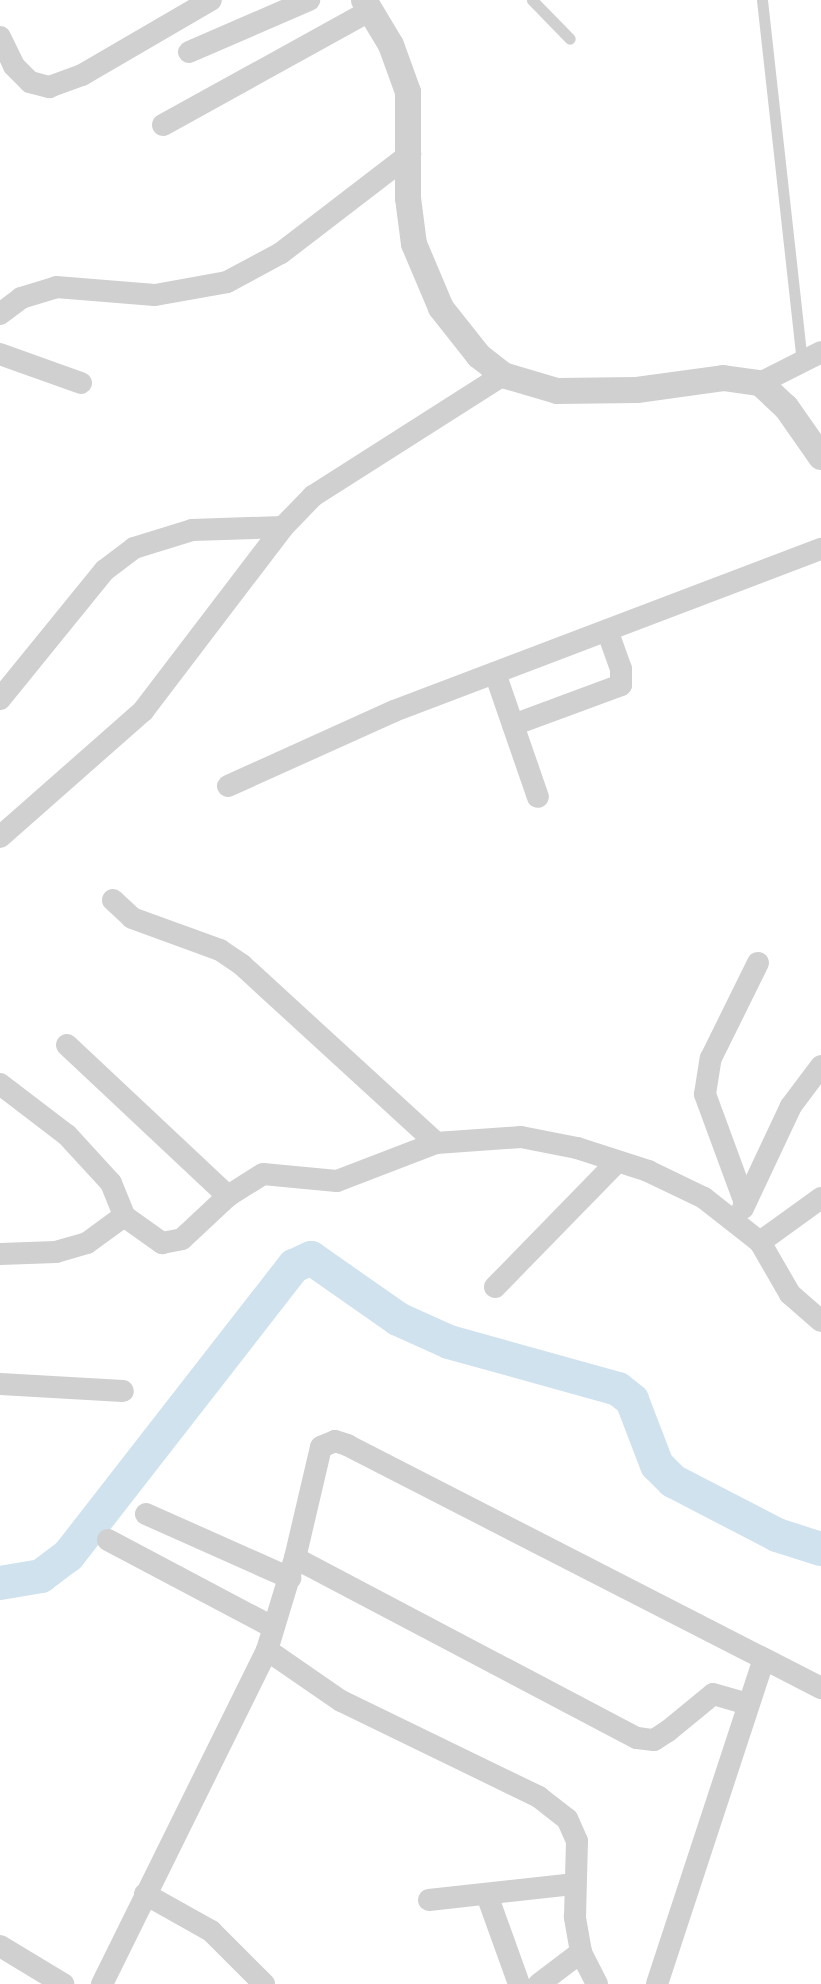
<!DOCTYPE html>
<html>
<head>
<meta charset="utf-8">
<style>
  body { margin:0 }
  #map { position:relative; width:821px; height:1984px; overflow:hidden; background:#fff; font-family:Karla,sans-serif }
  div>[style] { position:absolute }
  .river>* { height:34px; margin:-17px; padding:0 17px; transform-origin:17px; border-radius:17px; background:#cfe2ee }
  .service>* { height:11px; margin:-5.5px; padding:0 5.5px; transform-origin:5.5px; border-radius:5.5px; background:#d0d0d0 }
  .minor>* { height:22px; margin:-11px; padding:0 11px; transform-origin:11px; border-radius:11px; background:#d0d0d0 }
  .tertiary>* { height:26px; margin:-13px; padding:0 13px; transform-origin:13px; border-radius:13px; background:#d0d0d0 }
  span { translate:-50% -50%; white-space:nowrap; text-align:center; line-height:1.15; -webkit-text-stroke:8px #fff; paint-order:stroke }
</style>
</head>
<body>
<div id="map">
  <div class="river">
    <div style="left:0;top:1583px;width:42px;rotate:-9.7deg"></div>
    <div style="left:41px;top:1576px;width:34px;rotate:-37deg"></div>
    <div style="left:68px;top:1556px;width:368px;rotate:-52.1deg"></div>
    <div style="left:294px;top:1266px;width:19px;rotate:-25deg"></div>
    <div style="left:311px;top:1258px;width:106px;rotate:35deg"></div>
    <div style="left:398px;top:1319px;width:56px;rotate:24.3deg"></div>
    <div style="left:449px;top:1342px;width:175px;rotate:15.5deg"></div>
    <div style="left:618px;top:1389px;width:18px;rotate:38deg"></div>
    <div style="left:632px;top:1400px;width:70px;rotate:69deg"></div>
    <div style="left:657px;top:1465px;width:23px;rotate:45deg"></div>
    <div style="left:673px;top:1481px;width:117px;rotate:27.4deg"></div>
    <div style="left:777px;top:1535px;width:46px;rotate:17.7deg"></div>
  </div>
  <div class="service">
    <div style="left:532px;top:0;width:54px;rotate:45.7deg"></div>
    <div style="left:762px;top:0;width:364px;rotate:83.7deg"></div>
  </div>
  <div class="minor">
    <div style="left:0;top:37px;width:32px;rotate:64deg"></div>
    <div style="left:14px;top:66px;width:23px;rotate:45deg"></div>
    <div style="left:30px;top:82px;width:20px;rotate:15deg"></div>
    <div style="left:49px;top:87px;width:35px;rotate:-20deg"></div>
    <div style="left:82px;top:75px;width:149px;rotate:-30.2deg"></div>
    <div style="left:189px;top:52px;width:131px;rotate:-23.4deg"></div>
    <div style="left:163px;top:125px;width:238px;rotate:-28.9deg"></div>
    <div style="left:0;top:314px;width:26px;rotate:-37deg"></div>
    <div style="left:21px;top:298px;width:37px;rotate:-17deg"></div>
    <div style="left:56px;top:287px;width:99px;rotate:4.6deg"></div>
    <div style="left:155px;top:295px;width:73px;rotate:-10.2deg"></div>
    <div style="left:227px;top:282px;width:61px;rotate:-28.2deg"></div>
    <div style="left:281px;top:253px;width:163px;rotate:-37.5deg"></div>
    <div style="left:0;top:354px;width:86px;rotate:19.7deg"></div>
    <div style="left:760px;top:383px;width:68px;rotate:-26.9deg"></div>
    <div style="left:495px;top:673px;width:131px;rotate:70.9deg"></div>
    <div style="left:0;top:699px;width:166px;rotate:-50.9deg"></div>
    <div style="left:105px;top:570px;width:36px;rotate:-37deg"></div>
    <div style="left:134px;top:548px;width:61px;rotate:-17.2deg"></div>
    <div style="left:192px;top:530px;width:91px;rotate:-1.9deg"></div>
    <div style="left:513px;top:725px;width:115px;rotate:-20.3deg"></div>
    <div style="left:621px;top:685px;width:16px;rotate:-90deg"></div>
    <div style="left:621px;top:669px;width:41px;rotate:-109.7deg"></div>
    <div style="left:228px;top:786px;width:182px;rotate:-24.3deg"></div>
    <div style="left:394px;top:711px;width:457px;rotate:-20.8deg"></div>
    <div style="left:0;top:837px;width:191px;rotate:-41.4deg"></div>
    <div style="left:143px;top:711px;width:231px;rotate:-52.7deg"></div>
    <div style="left:283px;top:527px;width:43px;rotate:-45.9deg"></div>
    <div style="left:313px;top:496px;width:225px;rotate:-32.5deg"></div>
    <div style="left:113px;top:900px;width:26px;rotate:43deg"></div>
    <div style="left:132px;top:918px;width:94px;rotate:20deg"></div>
    <div style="left:220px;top:950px;width:27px;rotate:34deg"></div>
    <div style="left:242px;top:965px;width:263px;rotate:42.5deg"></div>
    <div style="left:67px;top:1045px;width:221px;rotate:43.2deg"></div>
    <div style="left:0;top:1084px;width:84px;rotate:37.3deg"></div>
    <div style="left:67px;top:1135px;width:65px;rotate:47.5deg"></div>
    <div style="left:111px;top:1183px;width:35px;rotate:68deg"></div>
    <div style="left:124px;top:1216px;width:46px;rotate:143.9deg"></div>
    <div style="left:87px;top:1243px;width:32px;rotate:164deg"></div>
    <div style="left:56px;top:1252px;width:56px;rotate:178deg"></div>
    <div style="left:745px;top:1203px;width:116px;rotate:-110.2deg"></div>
    <div style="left:705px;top:1094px;width:36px;rotate:-81deg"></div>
    <div style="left:711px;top:1058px;width:106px;rotate:-63.7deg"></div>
    <div style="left:743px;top:1208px;width:113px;rotate:-64.8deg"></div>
    <div style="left:791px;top:1106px;width:50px;rotate:-53.1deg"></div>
    <div style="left:124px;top:1216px;width:47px;rotate:35.4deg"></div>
    <div style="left:162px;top:1243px;width:20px;rotate:-11deg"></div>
    <div style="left:182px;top:1239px;width:63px;rotate:-43.1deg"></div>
    <div style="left:228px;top:1196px;width:41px;rotate:-32.2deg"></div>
    <div style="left:263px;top:1174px;width:74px;rotate:5.4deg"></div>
    <div style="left:337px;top:1181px;width:106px;rotate:-21deg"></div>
    <div style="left:436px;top:1143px;width:85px;rotate:-4deg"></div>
    <div style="left:521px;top:1137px;width:57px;rotate:11.1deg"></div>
    <div style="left:577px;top:1148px;width:75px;rotate:17.9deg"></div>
    <div style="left:648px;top:1171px;width:62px;rotate:25.7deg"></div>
    <div style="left:704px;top:1198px;width:71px;rotate:38.2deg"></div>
    <div style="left:760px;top:1242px;width:60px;rotate:60deg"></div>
    <div style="left:790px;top:1294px;width:41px;rotate:41.1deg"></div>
    <div style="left:760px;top:1242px;width:75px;rotate:-35.8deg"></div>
    <div style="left:495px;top:1287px;width:175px;rotate:-45.7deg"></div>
    <div style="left:0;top:1384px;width:123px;rotate:3.3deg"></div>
    <div style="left:146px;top:1514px;width:158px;rotate:24deg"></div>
    <div style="left:108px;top:1540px;width:186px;rotate:27.9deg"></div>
    <div style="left:295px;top:1558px;width:386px;rotate:27.8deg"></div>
    <div style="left:637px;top:1738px;width:17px;rotate:7deg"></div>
    <div style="left:654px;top:1740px;width:17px;rotate:-33deg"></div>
    <div style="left:668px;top:1731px;width:58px;rotate:-39.4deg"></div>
    <div style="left:713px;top:1694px;width:35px;rotate:16deg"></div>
    <div style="left:145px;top:1894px;width:76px;rotate:29.3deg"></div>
    <div style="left:211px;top:1931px;width:75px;rotate:45deg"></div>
    <div style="left:487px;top:1895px;width:95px;rotate:70.2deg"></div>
    <div style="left:429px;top:1900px;width:147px;rotate:-6.3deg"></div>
    <div style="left:0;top:1946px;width:74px;rotate:31.1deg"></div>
    <div style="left:102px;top:1984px;width:373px;rotate:-63.7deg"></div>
    <div style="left:539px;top:1984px;width:53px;rotate:-37.3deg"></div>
    <div style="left:597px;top:1984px;width:36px;rotate:-117deg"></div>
    <div style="left:581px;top:1952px;width:36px;rotate:-100deg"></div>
    <div style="left:575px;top:1917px;width:76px;rotate:-88.5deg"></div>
    <div style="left:577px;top:1841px;width:24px;rotate:-114deg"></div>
    <div style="left:567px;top:1819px;width:36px;rotate:-142deg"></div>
    <div style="left:539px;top:1797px;width:220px;rotate:-154.1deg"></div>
    <div style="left:341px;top:1701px;width:90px;rotate:-145.4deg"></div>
    <div style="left:267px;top:1650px;width:96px;rotate:-73.1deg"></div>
    <div style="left:295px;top:1558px;width:114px;rotate:-76.8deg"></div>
    <div style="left:321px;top:1447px;width:15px;rotate:-23deg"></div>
    <div style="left:335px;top:1441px;width:13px;rotate:18deg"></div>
    <div style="left:347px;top:1445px;width:533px;rotate:27.14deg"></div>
    <div style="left:657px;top:1984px;width:342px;rotate:-71.8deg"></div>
  </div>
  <div class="tertiary">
    <div style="left:364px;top:0;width:52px;rotate:59deg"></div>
    <div style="left:391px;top:45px;width:50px;rotate:70.1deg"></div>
    <div style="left:408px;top:92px;width:106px;rotate:90deg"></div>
    <div style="left:408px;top:198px;width:46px;rotate:82.6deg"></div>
    <div style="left:414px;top:244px;width:69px;rotate:67.1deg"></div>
    <div style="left:441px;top:308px;width:61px;rotate:51.6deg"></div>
    <div style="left:479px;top:356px;width:31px;rotate:38deg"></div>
    <div style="left:503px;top:375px;width:56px;rotate:16.5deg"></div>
    <div style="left:557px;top:391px;width:80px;rotate:-0.7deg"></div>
    <div style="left:637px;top:390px;width:87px;rotate:-7.9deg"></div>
    <div style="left:723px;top:378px;width:37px;rotate:8deg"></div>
    <div style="left:760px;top:383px;width:35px;rotate:43deg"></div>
    <div style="left:786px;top:407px;width:61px;rotate:55deg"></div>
  </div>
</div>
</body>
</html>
